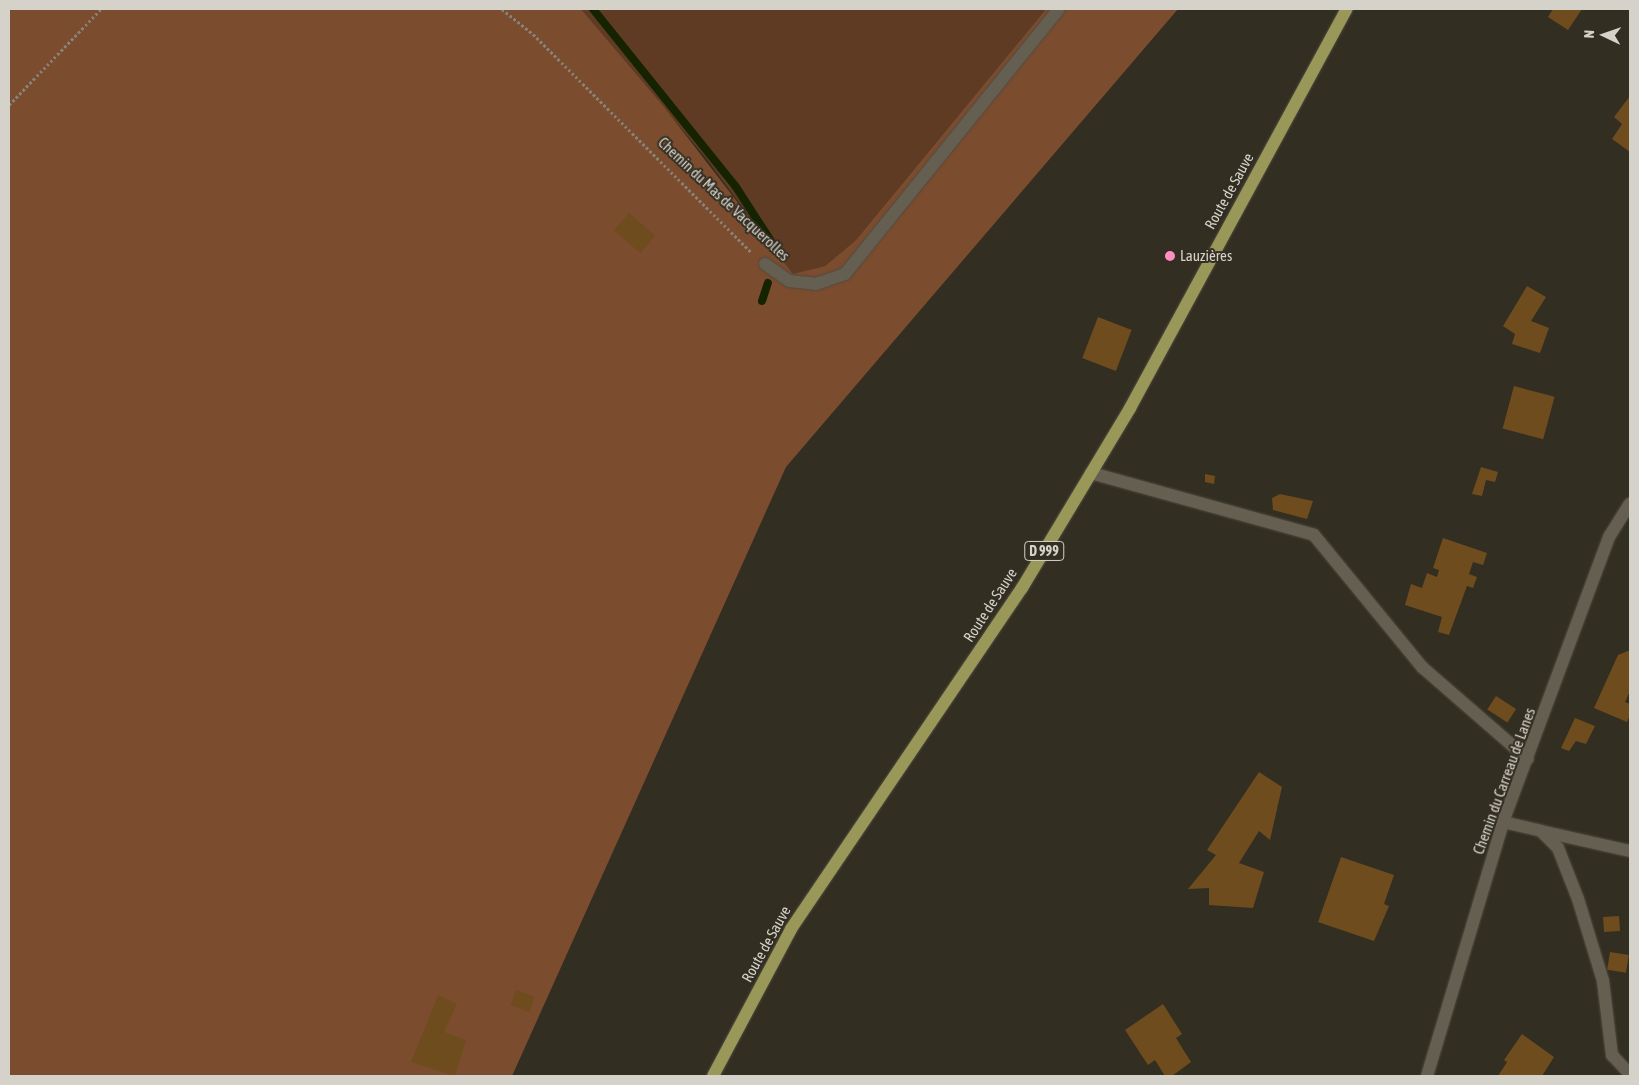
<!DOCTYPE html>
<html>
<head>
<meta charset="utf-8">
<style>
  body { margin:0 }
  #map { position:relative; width:1639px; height:1085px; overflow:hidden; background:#332e22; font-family:"Asap Condensed",sans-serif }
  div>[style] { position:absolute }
  .green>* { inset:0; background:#5f3b24 }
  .forest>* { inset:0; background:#7c4c2f }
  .stream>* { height:8px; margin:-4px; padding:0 4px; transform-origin:4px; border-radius:4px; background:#162300 }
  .building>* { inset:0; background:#6f4c1d; transform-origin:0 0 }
  .path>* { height:3px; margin-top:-1.5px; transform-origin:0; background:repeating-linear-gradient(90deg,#878379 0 2.5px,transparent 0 5px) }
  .roads { filter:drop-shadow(0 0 1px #4f4b40) drop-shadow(0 0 1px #4f4b40) }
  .service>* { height:12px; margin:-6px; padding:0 6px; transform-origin:6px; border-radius:6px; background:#645f51 }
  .minor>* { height:12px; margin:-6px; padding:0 6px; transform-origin:6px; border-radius:6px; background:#645f51 }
  .primary>* { height:12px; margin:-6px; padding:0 6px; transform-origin:6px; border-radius:6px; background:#9a9858 }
  .dots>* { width:14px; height:14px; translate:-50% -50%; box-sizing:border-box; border:2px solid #332e22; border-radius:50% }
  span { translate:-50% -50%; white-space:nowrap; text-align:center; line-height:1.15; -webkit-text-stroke:4px #332e22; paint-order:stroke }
  .shield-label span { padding:1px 4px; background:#332e22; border:1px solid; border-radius:4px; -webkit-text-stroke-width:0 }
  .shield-label { font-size:14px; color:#d5d2ca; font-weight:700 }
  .street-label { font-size:15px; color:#d5d2ca }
  .poi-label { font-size:15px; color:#d5d2ca }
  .left { translate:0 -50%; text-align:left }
  .frame { position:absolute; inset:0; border:10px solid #d5d2ca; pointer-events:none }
  .north { position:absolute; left:1579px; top:10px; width:50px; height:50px; -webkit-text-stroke:4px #332e22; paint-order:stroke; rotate:273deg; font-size:14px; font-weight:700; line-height:20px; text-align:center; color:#d5d2ca }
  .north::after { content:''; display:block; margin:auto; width:18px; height:22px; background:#d5d2ca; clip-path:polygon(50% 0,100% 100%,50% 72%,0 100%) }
</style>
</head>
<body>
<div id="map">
  <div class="green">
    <div style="clip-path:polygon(581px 9px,1046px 9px,856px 240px,825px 266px,793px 275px,705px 157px)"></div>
  </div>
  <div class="forest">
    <div style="clip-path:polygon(9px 9px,581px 9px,664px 107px,793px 274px,825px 266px,856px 240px,1046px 9px,1178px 9px,786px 467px,512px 1076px,9px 1076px)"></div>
  </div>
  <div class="stream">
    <div style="left:593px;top:9px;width:228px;rotate:51.2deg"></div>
    <div style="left:736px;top:187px;width:77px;rotate:57.1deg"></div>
    <div style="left:762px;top:301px;width:19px;rotate:-72deg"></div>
  </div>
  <div class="building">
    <div style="clip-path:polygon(1553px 9px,1582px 9px,1568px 30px,1548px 17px)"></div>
    <div style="clip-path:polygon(1630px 96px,1630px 152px,1612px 139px,1622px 124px,1614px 117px)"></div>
    <div style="left:629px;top:213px;width:35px;height:23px;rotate:41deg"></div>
    <div style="clip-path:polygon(1527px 286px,1546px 297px,1531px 321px,1549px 328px,1540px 353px,1512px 344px,1515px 334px,1503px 326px)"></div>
    <div style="left:1098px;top:317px;width:36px;height:44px;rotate:21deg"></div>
    <div style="left:1514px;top:386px;width:42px;height:44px;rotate:15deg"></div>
    <div style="clip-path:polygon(1481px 467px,1498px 472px,1495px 482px,1486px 480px,1482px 496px,1472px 494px)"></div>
    <div style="clip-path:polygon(1205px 474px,1215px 476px,1214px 484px,1205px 482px)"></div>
    <div style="clip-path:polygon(1280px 494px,1313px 501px,1307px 519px,1273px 510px,1272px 498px)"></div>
    <div style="clip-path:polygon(1443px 538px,1487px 553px,1483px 565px,1473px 562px,1469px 574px,1477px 577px,1473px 588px,1467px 586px,1449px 635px,1438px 632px,1442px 617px,1405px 605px,1411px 584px,1422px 588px,1427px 573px,1437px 577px,1439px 570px,1433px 568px)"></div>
    <div style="clip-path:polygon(1630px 650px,1630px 691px,1625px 702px,1630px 704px,1630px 715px,1627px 722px,1594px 708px,1618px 655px)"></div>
    <div style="left:1496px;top:696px;width:24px;height:16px;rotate:33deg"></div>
    <div style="clip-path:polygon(1575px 718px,1595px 726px,1586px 744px,1576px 741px,1569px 751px,1561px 748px)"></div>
    <div style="clip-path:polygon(1259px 772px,1282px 787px,1270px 840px,1259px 831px,1239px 863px,1264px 872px,1253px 908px,1209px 905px,1209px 888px,1188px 889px,1216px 855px,1207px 850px)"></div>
    <div style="clip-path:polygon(1341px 857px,1394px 875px,1384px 904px,1389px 906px,1374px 941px,1318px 922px)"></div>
    <div style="left:1619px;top:916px;width:15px;height:16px;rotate:86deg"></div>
    <div style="left:1610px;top:952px;width:19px;height:18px;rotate:9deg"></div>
    <div style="left:516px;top:990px;width:20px;height:16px;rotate:20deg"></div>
    <div style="clip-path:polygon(438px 995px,457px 1004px,444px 1032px,466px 1040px,455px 1076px,411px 1062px)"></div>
    <div style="clip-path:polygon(1163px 1004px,1182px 1034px,1176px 1038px,1191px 1062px,1172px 1076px,1165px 1076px,1155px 1060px,1148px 1065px,1125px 1030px)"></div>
    <div style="clip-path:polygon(1522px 1034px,1554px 1057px,1542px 1076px,1498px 1076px,1507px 1062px,1504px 1060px)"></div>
  </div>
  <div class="path">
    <div style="left:502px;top:9px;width:40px;rotate:39deg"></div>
    <div style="left:533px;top:34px;width:308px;rotate:45deg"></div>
    <div style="left:9px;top:105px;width:133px;rotate:-46.2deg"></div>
  </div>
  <div class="roads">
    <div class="service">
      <div style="left:765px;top:264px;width:29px;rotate:35deg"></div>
      <div style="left:789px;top:281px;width:27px;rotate:6deg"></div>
      <div style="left:816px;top:284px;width:31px;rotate:-19deg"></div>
      <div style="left:845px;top:274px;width:341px;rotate:-51.1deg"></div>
    </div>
    <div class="minor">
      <div style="left:1091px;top:473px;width:231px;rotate:15.5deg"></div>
      <div style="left:1314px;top:535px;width:171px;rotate:50.7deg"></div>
      <div style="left:1422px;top:667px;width:140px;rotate:41deg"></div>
      <div style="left:1503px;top:822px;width:39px;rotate:13deg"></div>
      <div style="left:1541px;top:831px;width:24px;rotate:45deg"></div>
      <div style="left:1558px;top:848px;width:55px;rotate:68.6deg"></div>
      <div style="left:1578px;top:899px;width:86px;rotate:73deg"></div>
      <div style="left:1603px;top:981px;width:75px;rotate:83.1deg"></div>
      <div style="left:1612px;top:1055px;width:26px;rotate:47deg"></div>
      <div style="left:1541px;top:831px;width:91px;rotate:12.7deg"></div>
      <div style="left:1427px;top:1076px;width:265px;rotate:-73.3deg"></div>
      <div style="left:1503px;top:822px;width:304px;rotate:-69.6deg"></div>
      <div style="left:1609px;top:537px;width:39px;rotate:-58deg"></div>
    </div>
    <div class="primary">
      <div style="left:713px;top:1076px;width:166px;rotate:-62deg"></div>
      <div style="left:791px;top:929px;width:412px;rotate:-55.9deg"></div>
      <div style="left:1022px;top:588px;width:210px;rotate:-59deg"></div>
      <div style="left:1130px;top:408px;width:454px;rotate:-61.5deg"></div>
    </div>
  </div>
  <div class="dots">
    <div style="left:1170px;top:256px;background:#fe8ebe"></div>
  </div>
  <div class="shield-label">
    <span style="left:1044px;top:551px">D 999</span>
  </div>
  <div class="street-label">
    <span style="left:1229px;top:191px;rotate:-61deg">Route de Sauve</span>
    <span style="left:724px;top:199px;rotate:43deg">Chemin du Mas de Vacquerolles</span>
    <span style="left:990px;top:605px;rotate:-57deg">Route de Sauve</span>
    <span style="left:1504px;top:781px;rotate:-70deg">Chemin du Carreau de Lanes</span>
    <span style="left:766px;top:944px;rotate:-61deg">Route de Sauve</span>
  </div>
  <div class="poi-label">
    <span class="left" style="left:1180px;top:256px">Lauzières</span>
  </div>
  <div class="frame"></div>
  <div class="north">N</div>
</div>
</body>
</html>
